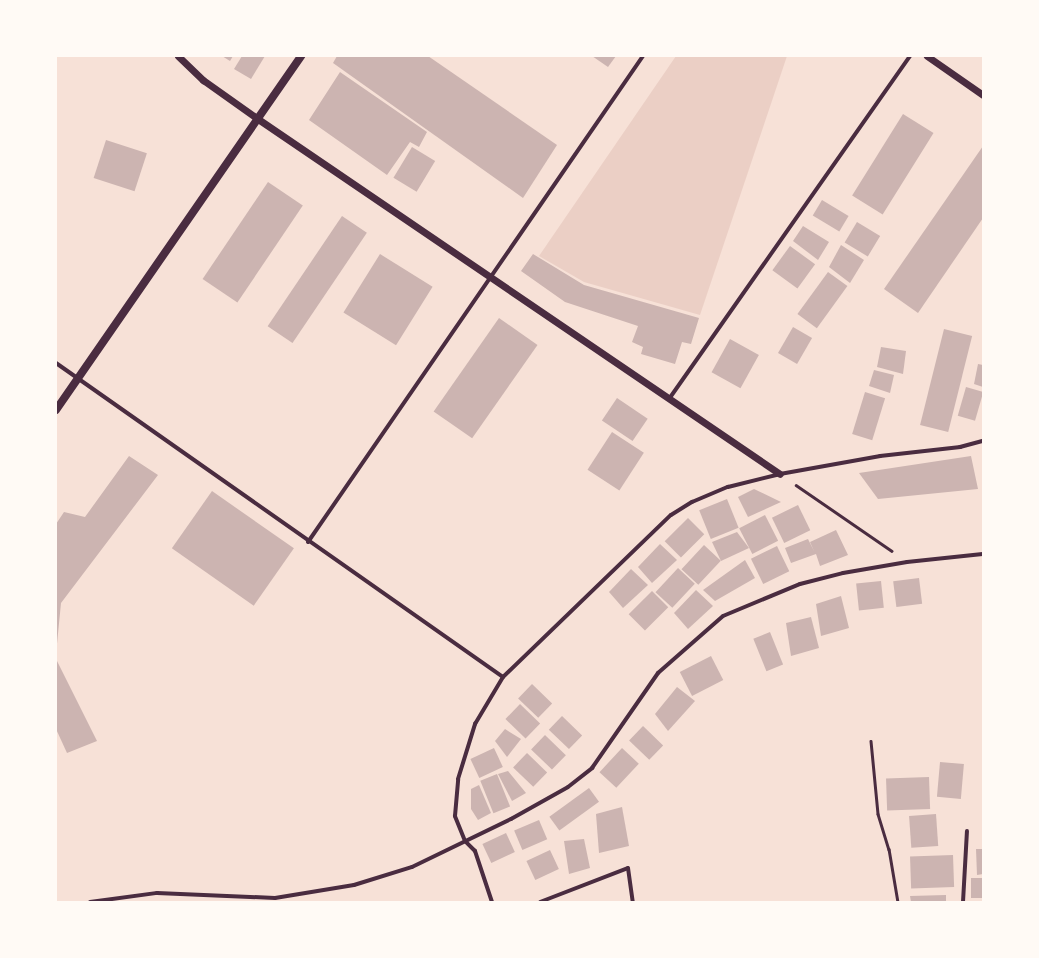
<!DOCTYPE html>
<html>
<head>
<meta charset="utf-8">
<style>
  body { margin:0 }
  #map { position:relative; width:1039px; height:958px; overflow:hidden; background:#f7e1d7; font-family:"DejaVu Sans",sans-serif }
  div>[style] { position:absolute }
  .green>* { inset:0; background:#ebcfc5 }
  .building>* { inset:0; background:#ccb4b1; transform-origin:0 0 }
  .path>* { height:2.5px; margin:-1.25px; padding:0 1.25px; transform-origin:1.25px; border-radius:1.25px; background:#4a2c40 }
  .minor>* { height:4px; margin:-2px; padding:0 2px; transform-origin:2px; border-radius:2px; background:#4a2c40 }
  .tertiary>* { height:7px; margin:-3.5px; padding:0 3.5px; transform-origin:3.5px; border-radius:3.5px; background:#4a2c40 }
  .secondary>* { height:8px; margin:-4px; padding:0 4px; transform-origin:4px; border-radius:4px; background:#4a2c40 }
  span { translate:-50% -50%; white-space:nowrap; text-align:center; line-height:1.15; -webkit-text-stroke:3px #fffaf5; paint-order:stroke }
  .frame { position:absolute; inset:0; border:57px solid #fffaf5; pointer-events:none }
</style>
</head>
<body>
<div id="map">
  <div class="green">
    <div style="clip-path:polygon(676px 56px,787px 56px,700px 315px,584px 282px,539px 256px)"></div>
  </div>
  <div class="building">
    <div style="clip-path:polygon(222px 56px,233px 56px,230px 61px)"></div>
    <div style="clip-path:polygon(242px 56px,265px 56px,251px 79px,234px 69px)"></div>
    <div style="clip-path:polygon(337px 56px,428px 56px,557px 145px,523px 198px,333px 63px)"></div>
    <div style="clip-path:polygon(592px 56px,616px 56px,608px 67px)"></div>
    <div style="clip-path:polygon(340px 72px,427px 132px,419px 147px,410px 142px,387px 175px,309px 120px)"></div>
    <div style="left:903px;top:114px;width:36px;height:96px;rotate:32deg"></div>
    <div style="left:106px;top:140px;width:43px;height:40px;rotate:18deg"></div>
    <div style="clip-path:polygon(983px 146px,983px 218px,918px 313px,884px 289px)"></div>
    <div style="left:412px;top:147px;width:27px;height:36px;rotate:31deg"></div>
    <div style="left:268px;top:182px;width:42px;height:117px;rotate:34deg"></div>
    <div style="left:822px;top:200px;width:31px;height:18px;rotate:31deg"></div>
    <div style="left:342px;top:216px;width:30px;height:133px;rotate:34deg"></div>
    <div style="left:857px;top:222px;width:27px;height:24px;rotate:31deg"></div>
    <div style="clip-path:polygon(803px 226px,829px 242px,818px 260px,793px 241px)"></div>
    <div style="clip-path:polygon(841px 245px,864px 260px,850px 283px,829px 267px)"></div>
    <div style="left:790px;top:246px;width:31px;height:30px;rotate:36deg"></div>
    <div style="left:380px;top:254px;width:62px;height:69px;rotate:32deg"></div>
    <div style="clip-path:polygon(533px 254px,584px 285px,699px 318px,691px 344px,682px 342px,675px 364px,641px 354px,643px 347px,632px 342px,638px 326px,565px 302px,521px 271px)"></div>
    <div style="left:828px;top:272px;width:24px;height:52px;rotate:36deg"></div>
    <div style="left:499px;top:318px;width:47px;height:114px;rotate:35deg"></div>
    <div style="left:793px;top:327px;width:22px;height:30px;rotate:30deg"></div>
    <div style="left:944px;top:329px;width:29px;height:99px;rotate:14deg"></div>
    <div style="left:730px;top:339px;width:33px;height:38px;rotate:29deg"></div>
    <div style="clip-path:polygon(881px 347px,906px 351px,903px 374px,877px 367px)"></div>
    <div style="clip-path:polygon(978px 364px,983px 365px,983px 387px,974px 384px)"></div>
    <div style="clip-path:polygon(874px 370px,894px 375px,890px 393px,869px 386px)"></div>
    <div style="left:966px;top:387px;width:18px;height:30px;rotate:16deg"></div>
    <div style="left:865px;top:392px;width:21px;height:44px;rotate:17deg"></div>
    <div style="left:617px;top:398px;width:37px;height:27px;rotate:34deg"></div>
    <div style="left:612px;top:432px;width:38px;height:45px;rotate:33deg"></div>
    <div style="clip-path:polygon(129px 456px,158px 475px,61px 603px,56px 654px,56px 524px,64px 512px,85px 517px)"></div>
    <div style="clip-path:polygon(971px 456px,978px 489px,878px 499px,859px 473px)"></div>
    <div style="clip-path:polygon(754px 489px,781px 502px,748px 517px,738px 497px)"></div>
    <div style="left:212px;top:491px;width:100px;height:70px;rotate:35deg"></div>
    <div style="left:727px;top:499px;width:31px;height:30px;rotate:68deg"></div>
    <div style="left:798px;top:505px;width:28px;height:29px;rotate:64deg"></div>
    <div style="left:765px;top:515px;width:29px;height:29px;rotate:63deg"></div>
    <div style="left:688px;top:518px;width:23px;height:33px;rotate:45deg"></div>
    <div style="clip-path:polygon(836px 530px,848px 555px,820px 566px,816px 554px,791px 563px,785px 548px,808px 539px,814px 551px,810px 542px)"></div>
    <div style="clip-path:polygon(737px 532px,749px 548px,721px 561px,712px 542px)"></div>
    <div style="clip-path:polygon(660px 544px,677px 560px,652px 583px,638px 567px)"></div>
    <div style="left:704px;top:545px;width:23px;height:33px;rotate:43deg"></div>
    <div style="left:777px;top:546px;width:28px;height:29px;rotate:64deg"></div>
    <div style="clip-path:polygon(745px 560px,755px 578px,715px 601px,703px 590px)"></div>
    <div style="left:678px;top:568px;width:23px;height:33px;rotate:43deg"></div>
    <div style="clip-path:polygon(631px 569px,648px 585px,623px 608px,609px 592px)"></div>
    <div style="left:919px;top:578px;width:26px;height:26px;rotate:83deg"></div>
    <div style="left:881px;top:581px;width:27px;height:25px;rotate:84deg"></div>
    <div style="clip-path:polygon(696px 590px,713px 606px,688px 629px,674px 613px)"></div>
    <div style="left:652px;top:591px;width:23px;height:33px;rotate:45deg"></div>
    <div style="clip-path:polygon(841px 596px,849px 628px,821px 636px,816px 604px)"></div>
    <div style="clip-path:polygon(811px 617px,819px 648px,791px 656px,786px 623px)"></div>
    <div style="left:770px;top:632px;width:35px;height:18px;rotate:68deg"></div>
    <div style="left:711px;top:656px;width:27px;height:35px;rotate:63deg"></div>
    <div style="clip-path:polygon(56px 659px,97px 741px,67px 753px,56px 729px)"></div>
    <div style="left:532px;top:684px;width:28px;height:20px;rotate:44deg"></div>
    <div style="clip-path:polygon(677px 687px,695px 701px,668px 731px,655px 714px)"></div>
    <div style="left:520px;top:704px;width:28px;height:21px;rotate:44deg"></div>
    <div style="left:562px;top:716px;width:28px;height:19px;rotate:44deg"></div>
    <div style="left:643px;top:726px;width:28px;height:20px;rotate:44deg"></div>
    <div style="clip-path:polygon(505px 729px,521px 739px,507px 757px,495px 741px)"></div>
    <div style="left:545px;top:735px;width:29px;height:20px;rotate:44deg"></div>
    <div style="left:494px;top:748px;width:21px;height:26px;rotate:65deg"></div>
    <div style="left:622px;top:748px;width:23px;height:33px;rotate:43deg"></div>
    <div style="left:527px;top:753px;width:28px;height:20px;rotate:44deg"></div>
    <div style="left:940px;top:762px;width:24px;height:35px;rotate:5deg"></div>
    <div style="clip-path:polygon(508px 771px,526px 793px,512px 801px,498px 774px)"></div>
    <div style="left:497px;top:774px;width:35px;height:18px;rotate:68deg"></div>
    <div style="left:929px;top:777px;width:32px;height:43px;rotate:88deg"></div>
    <div style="clip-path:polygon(479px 785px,491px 813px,478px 820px,471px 809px,471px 789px)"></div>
    <div style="left:589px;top:788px;width:17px;height:49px;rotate:54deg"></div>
    <div style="clip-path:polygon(622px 807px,629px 846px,599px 853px,596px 814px)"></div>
    <div style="left:936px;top:814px;width:32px;height:27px;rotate:86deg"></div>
    <div style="left:539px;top:820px;width:21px;height:27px;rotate:67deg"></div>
    <div style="left:506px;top:833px;width:21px;height:26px;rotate:65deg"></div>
    <div style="clip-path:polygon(584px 839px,590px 868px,569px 874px,564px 841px)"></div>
    <div style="clip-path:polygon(976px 849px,983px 849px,983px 874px,977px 875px)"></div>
    <div style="left:550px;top:850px;width:21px;height:26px;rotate:65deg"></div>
    <div style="left:953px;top:855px;width:32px;height:43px;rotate:88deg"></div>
    <div style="left:971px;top:878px;width:12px;height:20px"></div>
    <div style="clip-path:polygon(946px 895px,946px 902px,911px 902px,910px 896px)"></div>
  </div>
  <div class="path">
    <div style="left:796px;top:485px;width:116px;rotate:34.5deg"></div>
    <div style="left:871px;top:741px;width:73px;rotate:84.5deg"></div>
    <div style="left:878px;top:814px;width:37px;rotate:73deg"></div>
    <div style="left:889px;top:849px;width:54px;rotate:80.4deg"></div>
  </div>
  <div class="minor">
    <div style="left:56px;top:363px;width:546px;rotate:35.09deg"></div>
    <div style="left:669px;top:399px;width:419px;rotate:-54.9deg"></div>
    <div style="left:308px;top:542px;width:590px;rotate:-55.42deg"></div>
    <div style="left:90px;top:902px;width:68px;rotate:-7.7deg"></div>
    <div style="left:157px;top:893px;width:118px;rotate:2.4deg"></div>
    <div style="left:275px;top:898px;width:80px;rotate:-9.3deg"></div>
    <div style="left:354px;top:885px;width:61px;rotate:-17.2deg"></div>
    <div style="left:412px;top:867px;width:110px;rotate:-25.9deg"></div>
    <div style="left:511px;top:819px;width:65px;rotate:-29.3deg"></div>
    <div style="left:568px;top:787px;width:31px;rotate:-38deg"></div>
    <div style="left:592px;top:768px;width:116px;rotate:-55.2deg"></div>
    <div style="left:658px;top:673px;width:86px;rotate:-41.2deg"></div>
    <div style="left:723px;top:616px;width:83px;rotate:-22.6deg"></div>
    <div style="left:800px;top:584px;width:44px;rotate:-14.3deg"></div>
    <div style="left:843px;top:573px;width:65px;rotate:-9.8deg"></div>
    <div style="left:907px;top:562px;width:76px;rotate:-6deg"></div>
    <div style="left:492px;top:902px;width:54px;rotate:-108.4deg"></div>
    <div style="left:475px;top:851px;width:14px;rotate:-135deg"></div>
    <div style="left:465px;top:841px;width:27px;rotate:-112deg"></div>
    <div style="left:455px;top:816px;width:37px;rotate:-85deg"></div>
    <div style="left:458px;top:779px;width:58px;rotate:-72.8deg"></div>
    <div style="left:475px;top:724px;width:55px;rotate:-59.2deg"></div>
    <div style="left:503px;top:677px;width:233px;rotate:-44deg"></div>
    <div style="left:671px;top:515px;width:25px;rotate:-32deg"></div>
    <div style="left:692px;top:502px;width:39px;rotate:-23deg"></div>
    <div style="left:728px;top:487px;width:54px;rotate:-14deg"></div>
    <div style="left:780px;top:474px;width:102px;rotate:-10.2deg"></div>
    <div style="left:880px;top:456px;width:81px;rotate:-6.4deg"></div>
    <div style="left:960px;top:447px;width:24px;rotate:-15deg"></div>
    <div style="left:540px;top:902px;width:94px;rotate:-21.1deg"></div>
    <div style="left:628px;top:868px;width:34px;rotate:82deg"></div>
    <div style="left:963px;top:902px;width:71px;rotate:-86.8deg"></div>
  </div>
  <div class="tertiary">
    <div style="left:178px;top:56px;width:35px;rotate:44deg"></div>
    <div style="left:203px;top:80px;width:67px;rotate:35.3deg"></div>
    <div style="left:258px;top:119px;width:631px;rotate:34.22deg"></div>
    <div style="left:927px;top:56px;width:68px;rotate:34.9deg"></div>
  </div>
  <div class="secondary">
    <div style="left:56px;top:410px;width:431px;rotate:-55.3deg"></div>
  </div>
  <div class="frame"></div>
</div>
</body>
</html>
